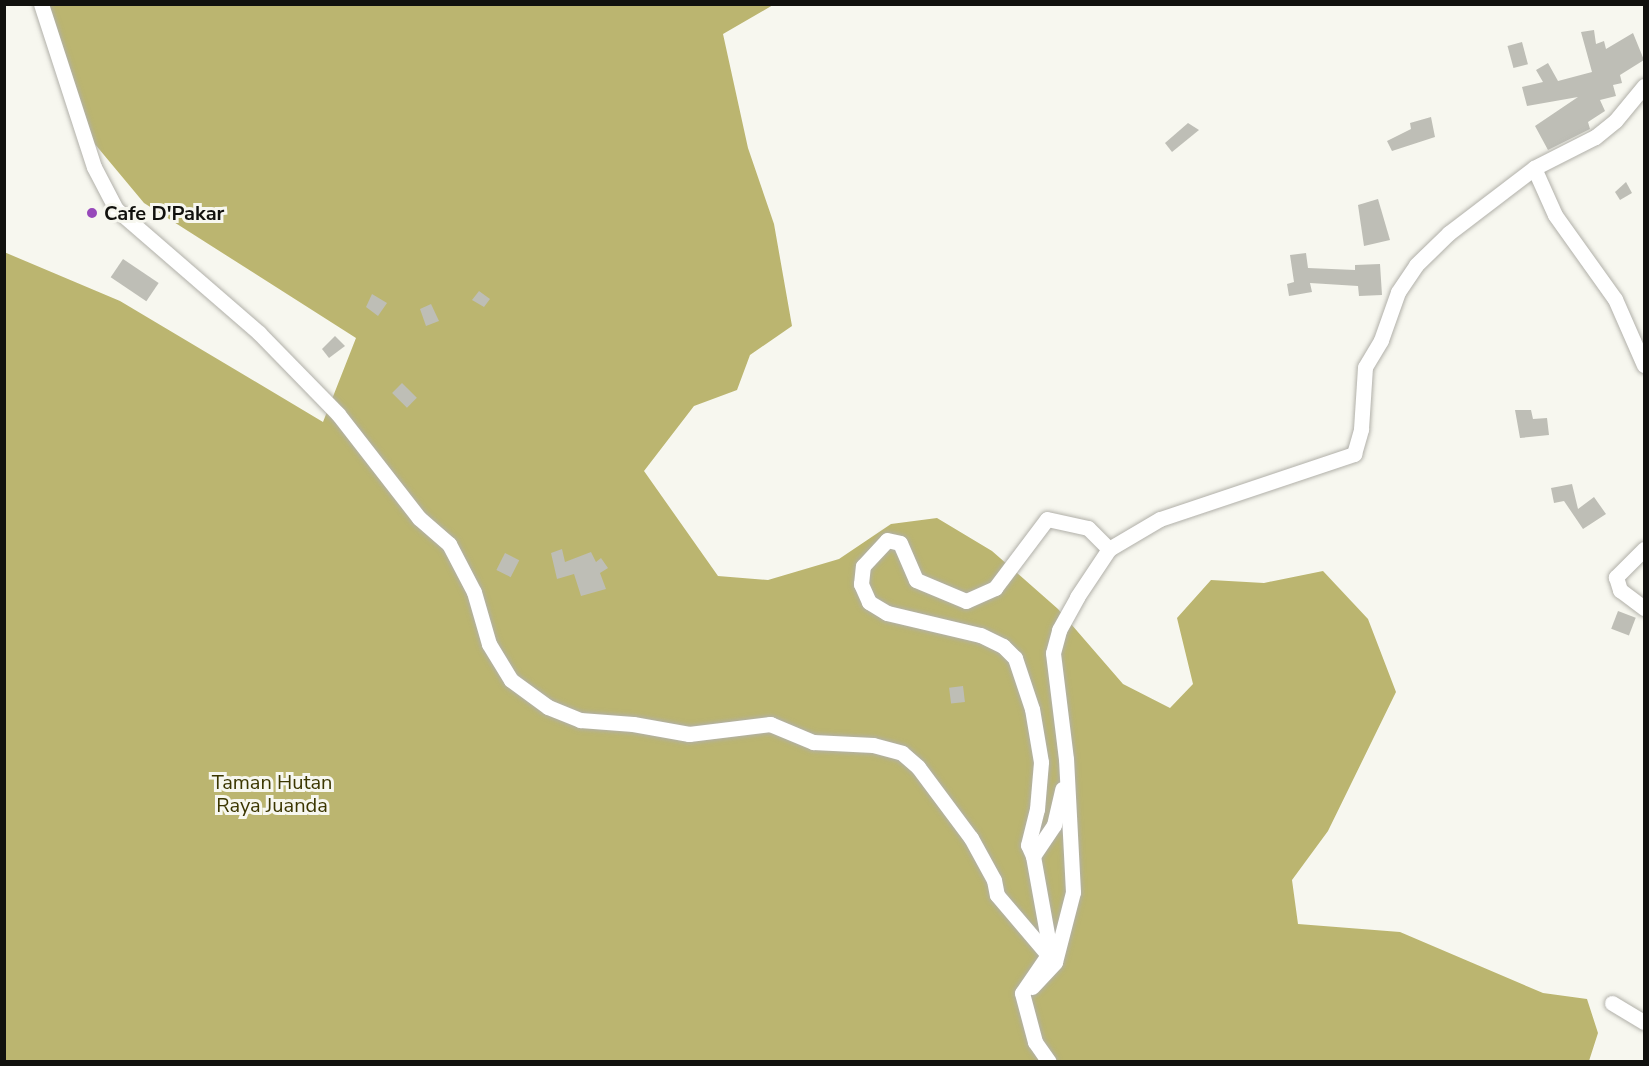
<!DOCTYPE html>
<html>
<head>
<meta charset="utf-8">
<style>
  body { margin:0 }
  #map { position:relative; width:1649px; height:1066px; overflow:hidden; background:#f7f7ef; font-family:"Nunito Sans",sans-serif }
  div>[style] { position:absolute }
  .forest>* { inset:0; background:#bbb570 }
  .building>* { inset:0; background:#bebeb6; transform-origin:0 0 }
  .roads { filter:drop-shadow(0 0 2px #b1b0a9) drop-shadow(0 0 2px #b1b0a9) }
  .street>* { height:15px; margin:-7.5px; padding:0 7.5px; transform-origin:7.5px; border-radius:7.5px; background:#fff }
  .dots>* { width:16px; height:16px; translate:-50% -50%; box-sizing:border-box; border:3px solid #f7f7ef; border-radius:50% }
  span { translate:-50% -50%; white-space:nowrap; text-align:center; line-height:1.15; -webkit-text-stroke:6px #f7f7ef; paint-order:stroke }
  .poi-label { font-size:20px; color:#11110e; font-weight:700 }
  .left { translate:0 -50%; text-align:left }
  .park-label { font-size:20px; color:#3b3600 }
  .frame { position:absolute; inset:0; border:6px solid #11110e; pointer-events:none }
</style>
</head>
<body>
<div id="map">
  <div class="forest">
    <div style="clip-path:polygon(34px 5px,773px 5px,723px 34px,748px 148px,774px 224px,792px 326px,750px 355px,737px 390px,694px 406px,644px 471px,718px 576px,768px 580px,839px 559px,891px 524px,937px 518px,992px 551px,1058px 609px,1123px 684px,1170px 708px,1193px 684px,1177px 618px,1211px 580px,1264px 583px,1323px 571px,1368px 619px,1396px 692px,1328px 831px,1292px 880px,1298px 924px,1400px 932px,1543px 993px,1587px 999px,1598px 1033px,1589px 1061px,5px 1061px,4px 252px,120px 301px,323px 422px,356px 338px,144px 203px,79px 125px)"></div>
  </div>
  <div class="building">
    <div style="clip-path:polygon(1594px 30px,1596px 44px,1604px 41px,1606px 49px,1633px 33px,1644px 60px,1620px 75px,1622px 83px,1613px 85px,1616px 96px,1600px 100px,1605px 111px,1588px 122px,1590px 129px,1548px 150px,1535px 126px,1578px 97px,1527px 106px,1522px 87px,1543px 82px,1536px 70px,1548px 63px,1558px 81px,1592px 72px,1581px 32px)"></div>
    <div style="left:1522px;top:42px;width:23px;height:15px;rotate:75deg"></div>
    <div style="clip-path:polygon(1431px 117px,1435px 137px,1392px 151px,1387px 141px,1411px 129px,1410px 123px)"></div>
    <div style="clip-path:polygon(1188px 123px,1199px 130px,1172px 152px,1165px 143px)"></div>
    <div style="clip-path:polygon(1626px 182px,1632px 193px,1620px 200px,1615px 192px)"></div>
    <div style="clip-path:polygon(1378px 199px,1390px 240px,1364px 246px,1358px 205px)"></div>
    <div style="clip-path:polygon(1306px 253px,1308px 268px,1355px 270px,1355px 265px,1380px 264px,1382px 295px,1359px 296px,1358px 286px,1310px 283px,1312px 292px,1289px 296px,1287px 284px,1294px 282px,1290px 255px)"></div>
    <div style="left:123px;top:259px;width:43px;height:22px;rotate:34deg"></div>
    <div style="clip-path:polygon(479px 291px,490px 299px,484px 307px,472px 300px)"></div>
    <div style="clip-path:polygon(372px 294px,387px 303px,378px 316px,366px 307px)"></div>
    <div style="clip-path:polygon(431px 304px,439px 321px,426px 326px,420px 309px)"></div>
    <div style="clip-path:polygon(335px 336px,345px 346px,329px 358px,322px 349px)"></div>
    <div style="left:402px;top:383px;width:21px;height:14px;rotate:45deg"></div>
    <div style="clip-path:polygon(1515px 410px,1531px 410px,1533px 419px,1547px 418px,1549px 435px,1520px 438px)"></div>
    <div style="clip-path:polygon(1572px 484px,1578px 509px,1594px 497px,1606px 514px,1583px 529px,1564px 501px,1554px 503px,1551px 488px)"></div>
    <div style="clip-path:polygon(562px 549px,565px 562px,591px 552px,596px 562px,601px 558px,608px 568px,600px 573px,606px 589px,581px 596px,574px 574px,557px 579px,551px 553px)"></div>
    <div style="left:505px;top:553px;width:16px;height:19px;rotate:27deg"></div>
    <div style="left:1618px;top:611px;width:19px;height:19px;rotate:21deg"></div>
    <div style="left:963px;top:686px;width:16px;height:14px;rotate:83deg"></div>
  </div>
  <div class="roads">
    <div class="street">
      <div style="left:41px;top:4px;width:171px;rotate:72deg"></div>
      <div style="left:94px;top:167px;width:47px;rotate:62.4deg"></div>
      <div style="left:116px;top:209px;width:189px;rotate:40.9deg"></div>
      <div style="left:259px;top:333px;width:113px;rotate:45.7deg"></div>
      <div style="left:338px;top:414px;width:132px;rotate:52.1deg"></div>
      <div style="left:419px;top:518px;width:40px;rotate:41deg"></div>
      <div style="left:449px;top:544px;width:54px;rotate:62.5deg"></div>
      <div style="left:474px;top:592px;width:54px;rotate:73.9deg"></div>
      <div style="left:489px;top:644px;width:42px;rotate:58.6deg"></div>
      <div style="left:511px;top:680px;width:46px;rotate:36.1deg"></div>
      <div style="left:548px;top:707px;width:35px;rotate:22deg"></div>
      <div style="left:580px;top:720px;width:53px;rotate:4.3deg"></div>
      <div style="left:633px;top:724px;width:57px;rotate:10.1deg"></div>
      <div style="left:689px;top:734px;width:82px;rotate:-7deg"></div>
      <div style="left:770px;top:724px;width:47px;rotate:22.7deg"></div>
      <div style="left:813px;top:742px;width:60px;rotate:2.9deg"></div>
      <div style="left:873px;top:745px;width:30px;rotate:15deg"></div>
      <div style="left:902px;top:753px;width:21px;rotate:41deg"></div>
      <div style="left:918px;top:767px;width:89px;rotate:53.3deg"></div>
      <div style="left:971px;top:838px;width:48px;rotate:61.3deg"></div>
      <div style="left:994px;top:880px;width:15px;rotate:79deg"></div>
      <div style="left:997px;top:895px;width:79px;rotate:49.6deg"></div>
      <div style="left:1048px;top:955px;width:46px;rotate:124.4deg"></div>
      <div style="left:1022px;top:993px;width:51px;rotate:75.1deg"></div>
      <div style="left:1035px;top:1042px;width:24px;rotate:55deg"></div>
      <div style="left:1644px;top:86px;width:45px;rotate:129.6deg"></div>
      <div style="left:1615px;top:121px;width:26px;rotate:141deg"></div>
      <div style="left:1595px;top:137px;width:68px;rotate:153.1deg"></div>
      <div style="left:1534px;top:168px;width:51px;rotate:65.9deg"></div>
      <div style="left:1555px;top:215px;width:103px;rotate:54.5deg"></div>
      <div style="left:1615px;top:299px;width:72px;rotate:66.3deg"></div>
      <div style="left:1644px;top:549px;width:40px;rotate:135deg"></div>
      <div style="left:1616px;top:577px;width:14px;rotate:73deg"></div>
      <div style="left:1620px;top:590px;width:30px;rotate:37deg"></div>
      <div style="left:1033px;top:856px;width:12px;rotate:-114deg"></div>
      <div style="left:1028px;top:845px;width:37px;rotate:-76deg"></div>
      <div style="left:1037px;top:809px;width:47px;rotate:-85.1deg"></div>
      <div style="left:1041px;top:762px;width:54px;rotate:-99.6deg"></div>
      <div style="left:1032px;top:709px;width:54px;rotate:-108.4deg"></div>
      <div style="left:1015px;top:658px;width:17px;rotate:-135deg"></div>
      <div style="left:1003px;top:646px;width:25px;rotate:-154deg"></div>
      <div style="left:980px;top:635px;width:96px;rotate:-166.7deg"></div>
      <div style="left:887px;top:613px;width:21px;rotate:-149deg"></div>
      <div style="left:869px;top:602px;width:20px;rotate:-114deg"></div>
      <div style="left:861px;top:584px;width:18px;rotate:-84deg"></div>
      <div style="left:863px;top:566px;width:35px;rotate:-47deg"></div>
      <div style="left:887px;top:540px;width:13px;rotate:13deg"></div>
      <div style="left:900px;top:543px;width:40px;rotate:66.6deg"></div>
      <div style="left:916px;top:580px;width:54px;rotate:22.8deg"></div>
      <div style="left:966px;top:601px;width:32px;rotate:-24deg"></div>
      <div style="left:995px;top:588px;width:86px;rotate:-53deg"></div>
      <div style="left:1047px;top:519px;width:42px;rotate:12.4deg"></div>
      <div style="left:1088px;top:528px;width:30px;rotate:45deg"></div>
      <div style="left:1048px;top:955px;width:10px;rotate:-84deg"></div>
      <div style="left:1049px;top:945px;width:90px;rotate:-100.2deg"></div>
      <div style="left:1033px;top:856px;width:37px;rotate:-56deg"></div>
      <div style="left:1054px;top:825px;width:37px;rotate:-77deg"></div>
      <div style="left:1032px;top:987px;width:34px;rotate:-47deg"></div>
      <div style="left:1055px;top:962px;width:72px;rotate:-75.6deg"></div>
      <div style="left:1073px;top:892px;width:133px;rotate:-93deg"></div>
      <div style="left:1066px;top:759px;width:107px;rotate:-97deg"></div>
      <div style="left:1053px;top:653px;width:24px;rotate:-75deg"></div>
      <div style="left:1059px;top:630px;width:38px;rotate:-61deg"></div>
      <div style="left:1077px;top:597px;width:58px;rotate:-56.3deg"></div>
      <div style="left:1109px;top:549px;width:59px;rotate:-30.5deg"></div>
      <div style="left:1160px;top:519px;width:205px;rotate:-18.5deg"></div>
      <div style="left:1354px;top:454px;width:26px;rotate:-74deg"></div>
      <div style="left:1361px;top:429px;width:62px;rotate:-86.3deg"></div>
      <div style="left:1365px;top:367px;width:31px;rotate:-59deg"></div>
      <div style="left:1381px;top:340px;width:51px;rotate:-70.5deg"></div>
      <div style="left:1398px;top:292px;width:32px;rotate:-56deg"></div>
      <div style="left:1416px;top:265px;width:46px;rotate:-44.1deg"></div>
      <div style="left:1449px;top:233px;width:107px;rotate:-37.4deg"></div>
      <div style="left:1612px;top:1003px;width:37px;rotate:31deg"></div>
    </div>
  </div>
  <div class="dots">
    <div style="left:92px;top:213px;background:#9749ba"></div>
  </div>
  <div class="poi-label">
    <span class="left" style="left:104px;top:213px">Cafe D'Pakar</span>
  </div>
  <div class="park-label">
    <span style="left:272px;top:794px">Taman Hutan<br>Raya Juanda</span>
  </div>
  <div class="frame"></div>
</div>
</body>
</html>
